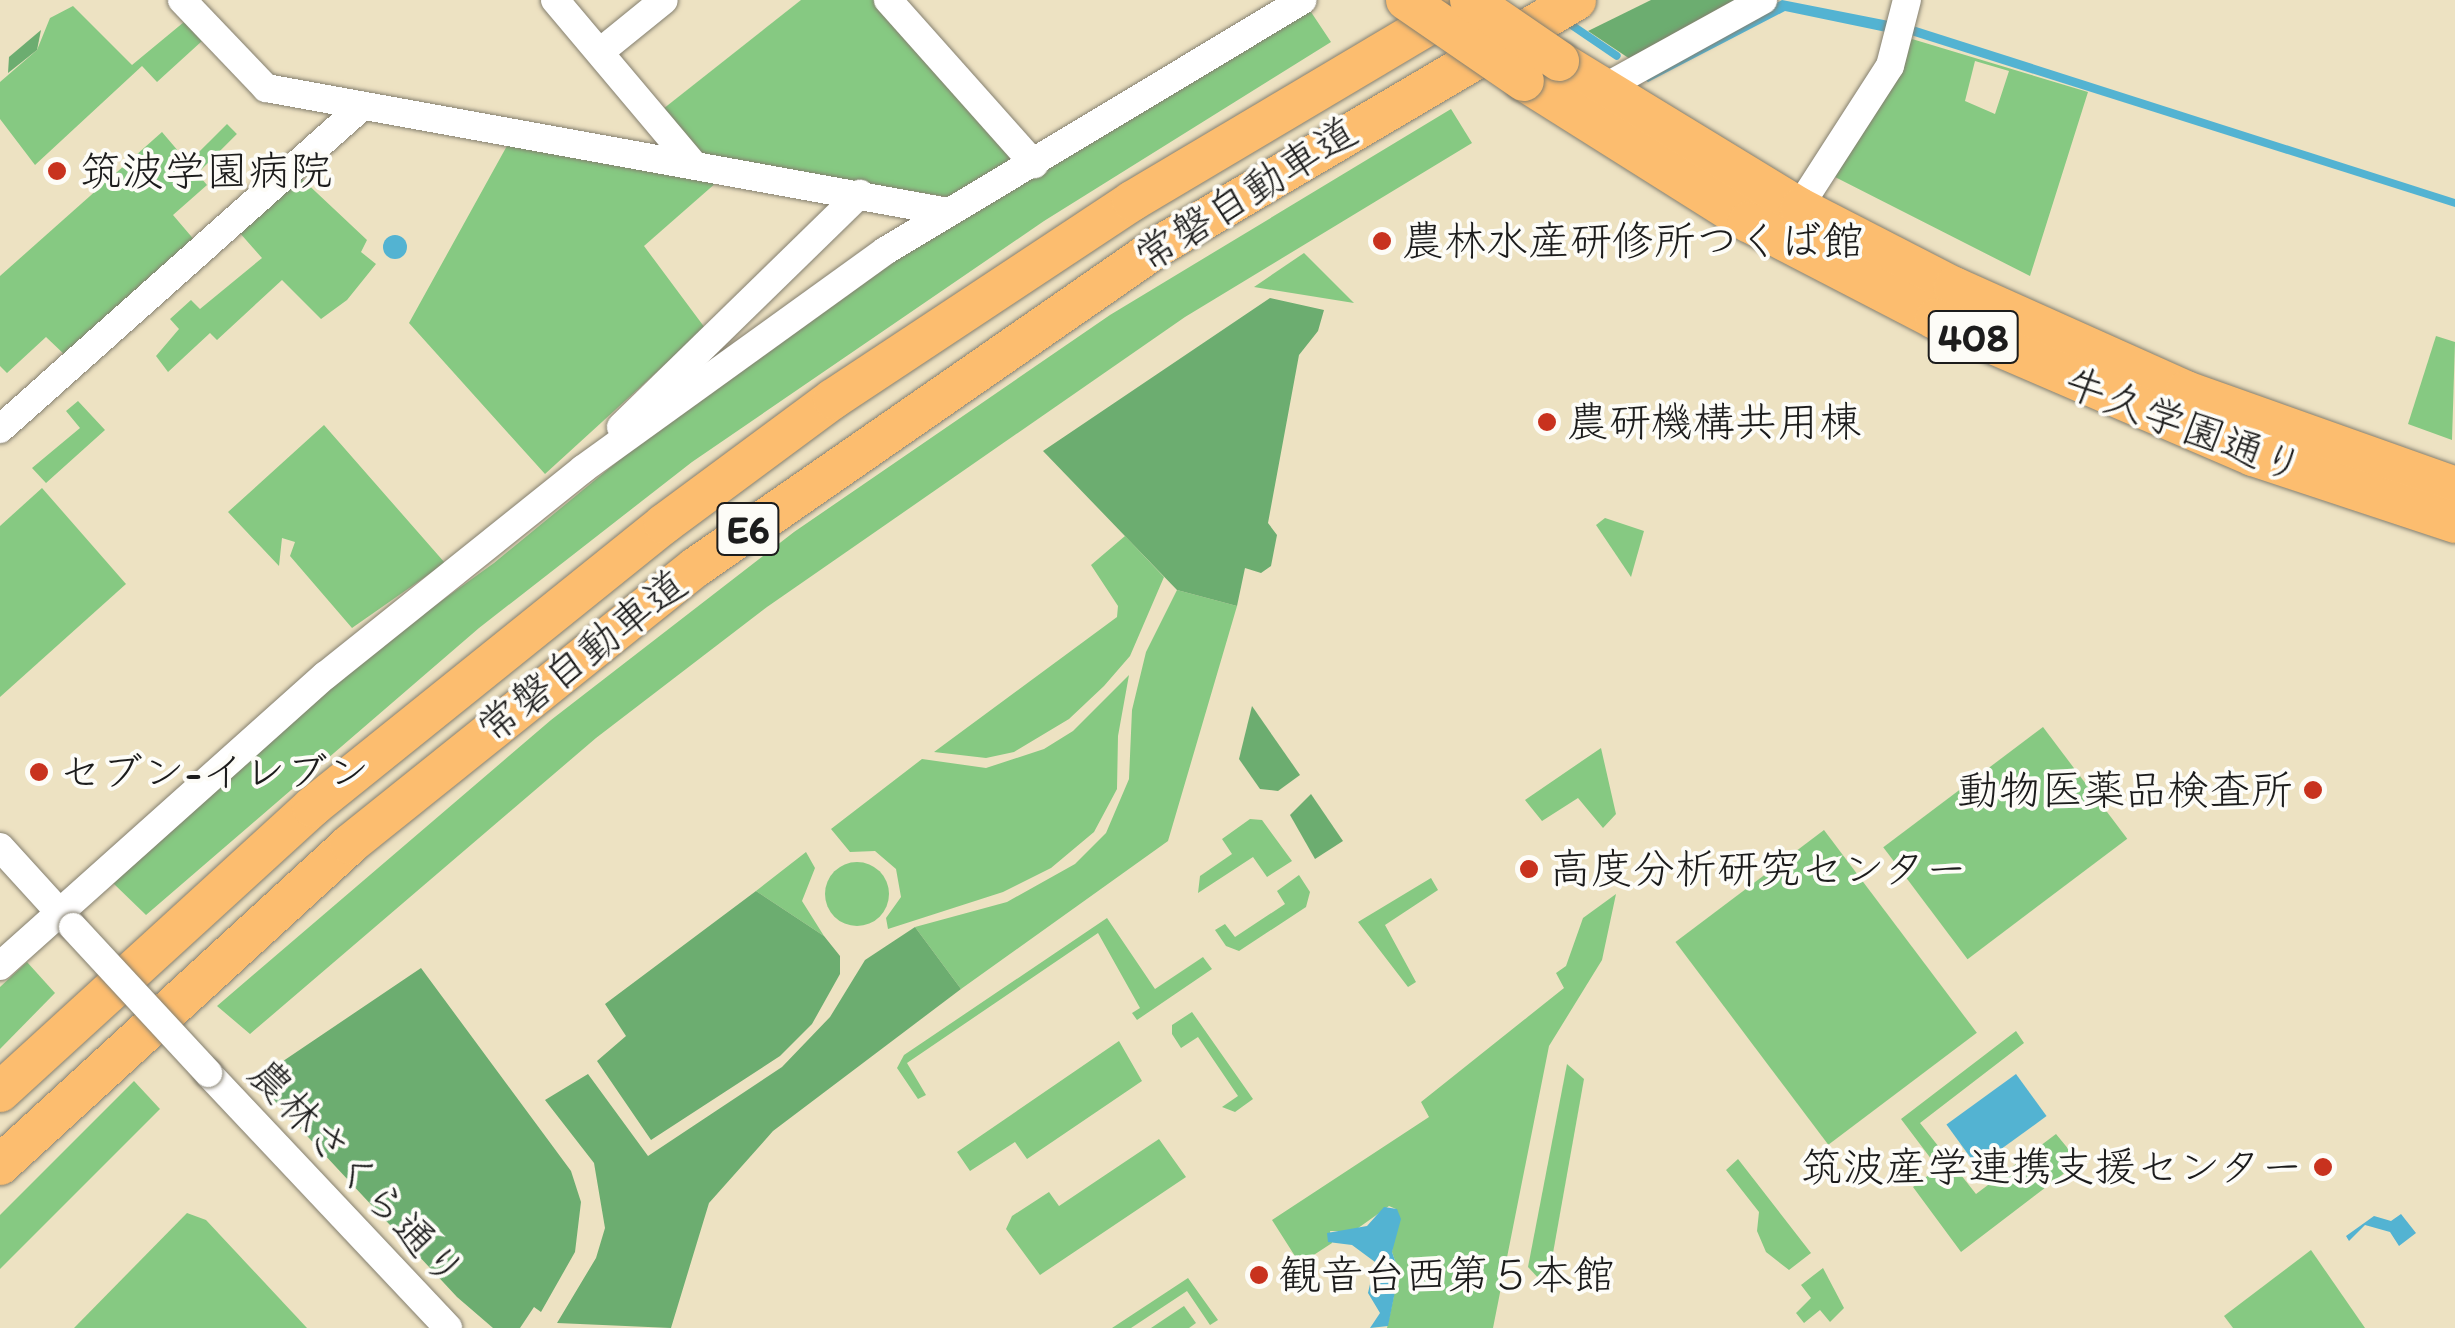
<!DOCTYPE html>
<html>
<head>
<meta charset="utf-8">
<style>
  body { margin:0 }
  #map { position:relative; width:2455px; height:1328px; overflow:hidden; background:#ede2c2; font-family:Itim,"Klee One",sans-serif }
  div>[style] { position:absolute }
  .green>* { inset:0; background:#86c982; transform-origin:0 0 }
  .round { border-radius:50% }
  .forest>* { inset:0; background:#6cad70 }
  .water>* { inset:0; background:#53b3d2; transform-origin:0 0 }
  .stream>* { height:8px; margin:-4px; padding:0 4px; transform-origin:4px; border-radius:4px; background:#53b3d2 }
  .roads { filter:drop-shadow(0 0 2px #847f6f) drop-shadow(0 0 2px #847f6f) }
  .minor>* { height:28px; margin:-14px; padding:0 14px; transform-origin:14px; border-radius:14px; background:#fff }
  .highway>* { height:40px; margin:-20px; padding:0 20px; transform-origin:20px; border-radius:20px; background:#fcbd6f }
  .bridges { filter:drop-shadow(0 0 2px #847f6f) drop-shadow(0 0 2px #847f6f) }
  .minor-bridge>* { height:28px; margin:-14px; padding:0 14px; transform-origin:14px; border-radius:14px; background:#fff }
  .highway-bridge>* { height:40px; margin:-20px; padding:0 20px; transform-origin:20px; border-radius:20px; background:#fcbd6f }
  .dots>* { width:28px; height:28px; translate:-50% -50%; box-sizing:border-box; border:5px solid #fdfcf7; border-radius:50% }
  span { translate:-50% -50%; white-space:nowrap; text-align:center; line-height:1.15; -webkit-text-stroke:8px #fdfcf7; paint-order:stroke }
  .shield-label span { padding:2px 8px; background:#fdfcf7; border:2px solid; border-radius:8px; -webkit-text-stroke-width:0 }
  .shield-label { font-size:40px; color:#1c1c1c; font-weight:700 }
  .poi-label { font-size:42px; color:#1c1c1c }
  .left { translate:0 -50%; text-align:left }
  .right { translate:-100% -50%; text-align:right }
  .street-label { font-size:42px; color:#1c1c1c }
</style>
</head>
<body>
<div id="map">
  <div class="green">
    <div style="clip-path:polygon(801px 0,881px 0,1018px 161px,947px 197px,703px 156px,663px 109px)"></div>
    <div style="clip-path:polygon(73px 6px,132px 65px,184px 22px,202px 41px,157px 82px,142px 66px,35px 165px,0 119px,0 82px,37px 50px,50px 18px)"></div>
    <div style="clip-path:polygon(1309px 9px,1331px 42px,1044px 221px,692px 462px,479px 628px,146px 915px,113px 883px,376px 648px,494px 563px,656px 430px,890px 261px)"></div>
    <div style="clip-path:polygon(evenodd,1912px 39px,2088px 92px,2030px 276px,1835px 177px,1912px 39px,1975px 61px,2009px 71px,1995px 114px,1965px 101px,1975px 61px)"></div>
    <div style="clip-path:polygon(1451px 109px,1472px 143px,1185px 317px,767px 607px,596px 738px,250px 1034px,217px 1006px,551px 720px,794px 532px,1110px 315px)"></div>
    <div style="left:227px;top:124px;width:14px;height:51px;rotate:45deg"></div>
    <div style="clip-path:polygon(162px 132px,207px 185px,173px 215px,196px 242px,66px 356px,46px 337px,7px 373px,0 366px,0 276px)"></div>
    <div style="clip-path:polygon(508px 144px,717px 182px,644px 246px,705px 328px,545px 474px,409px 323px)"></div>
    <div style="clip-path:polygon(300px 177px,367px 240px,361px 252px,376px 264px,347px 300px,321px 319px,282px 280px,217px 340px,210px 333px,168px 372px,156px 356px,179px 329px,170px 319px,191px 300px,200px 309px,262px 258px,239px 232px)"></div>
    <div style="clip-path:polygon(1304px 253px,1354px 303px,1254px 287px)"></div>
    <div style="clip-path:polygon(2436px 336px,2455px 342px,2452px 440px,2408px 424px)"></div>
    <div style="clip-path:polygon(78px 401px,105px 430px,46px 483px,32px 468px,80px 428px,66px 411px)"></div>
    <div style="clip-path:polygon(324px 425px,445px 563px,352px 628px,290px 556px,295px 542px,282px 538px,279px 566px,228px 512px)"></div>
    <div style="clip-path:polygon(42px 488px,126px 584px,0 697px,0 526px)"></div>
    <div style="clip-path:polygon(1605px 518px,1644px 531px,1631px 577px,1596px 525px)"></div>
    <div style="clip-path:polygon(1125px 536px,1164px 577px,1130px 656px,1104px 686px,1069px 719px,1014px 752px,986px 758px,934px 752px,1117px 617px,1118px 606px,1091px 565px)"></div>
    <div style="clip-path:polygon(1177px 590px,1237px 606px,1168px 841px,961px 989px,915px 927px,1007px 902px,1075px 864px,1106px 833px,1129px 779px,1132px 710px,1146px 652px)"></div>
    <div style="clip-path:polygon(1129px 675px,1118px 736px,1117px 789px,1094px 832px,1051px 868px,1003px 892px,888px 929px,886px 918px,901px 897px,896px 869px,875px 851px,850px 852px,831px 829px,922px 759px,986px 768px,1044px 749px,1073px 731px)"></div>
    <div style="left:2043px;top:727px;width:140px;height:200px;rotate:53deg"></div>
    <div style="clip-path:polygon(1601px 748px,1616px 814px,1603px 828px,1578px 798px,1542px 821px,1525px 800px)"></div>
    <div style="clip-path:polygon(1250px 819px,1262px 820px,1292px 861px,1267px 877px,1253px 857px,1198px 893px,1200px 876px,1232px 854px,1222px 839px)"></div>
    <div style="left:1824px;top:830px;width:254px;height:186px;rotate:53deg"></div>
    <div style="clip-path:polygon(806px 852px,815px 868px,802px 901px,824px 936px,756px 891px)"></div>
    <div class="round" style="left:825px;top:862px;width:64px;height:64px"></div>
    <div style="clip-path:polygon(1299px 875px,1310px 892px,1306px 907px,1239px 951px,1226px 946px,1215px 930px,1225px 924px,1235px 937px,1285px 904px,1277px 891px)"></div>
    <div style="clip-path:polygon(1431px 878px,1438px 890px,1385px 925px,1416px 982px,1408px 987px,1358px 922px)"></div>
    <div style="clip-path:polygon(1616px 894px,1602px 960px,1549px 1046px,1493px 1328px,1387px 1328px,1399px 1272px,1392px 1252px,1396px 1209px,1389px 1206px,1354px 1231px,1330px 1231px,1332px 1243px,1300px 1264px,1272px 1220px,1429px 1117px,1421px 1102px,1564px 988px,1556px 973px,1566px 966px,1583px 918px)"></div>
    <div style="clip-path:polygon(1107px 918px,1155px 989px,1203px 957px,1212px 969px,1137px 1020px,1132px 1013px,1140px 1008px,1098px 933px,907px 1063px,926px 1095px,918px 1099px,897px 1068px,904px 1055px)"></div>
    <div style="clip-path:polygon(27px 962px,55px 993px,0 1049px,0 987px)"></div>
    <div style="clip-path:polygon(1192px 1012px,1253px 1099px,1235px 1112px,1222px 1107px,1238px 1096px,1198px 1037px,1181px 1048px,1172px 1034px,1172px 1025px)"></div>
    <div style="clip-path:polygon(2016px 1031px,2024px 1043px,1920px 1123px,1976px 1194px,2056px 1134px,2079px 1162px,1961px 1252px,1913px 1187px,1938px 1168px,1901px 1119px)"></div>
    <div style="clip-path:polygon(1119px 1041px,1142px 1081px,1027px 1159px,1015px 1142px,970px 1171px,957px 1152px)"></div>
    <div style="clip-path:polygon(1567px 1064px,1584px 1079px,1553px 1253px,1542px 1282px,1528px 1267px)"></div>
    <div style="clip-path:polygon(134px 1081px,160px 1109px,0 1269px,0 1215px)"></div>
    <div style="clip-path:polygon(1159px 1139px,1186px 1177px,1040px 1275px,1006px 1229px,1012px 1216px,1049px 1192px,1059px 1206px)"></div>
    <div style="clip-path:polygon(1738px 1159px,1811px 1253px,1789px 1270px,1766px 1252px,1757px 1231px,1759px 1212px,1726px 1170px)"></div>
    <div style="clip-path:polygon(187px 1213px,206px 1220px,307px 1328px,74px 1328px)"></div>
    <div style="clip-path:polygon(2311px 1250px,2365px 1328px,2233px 1328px,2224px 1316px)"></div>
    <div style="clip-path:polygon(1823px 1268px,1844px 1308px,1830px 1322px,1820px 1310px,1804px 1323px,1796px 1313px,1811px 1298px,1801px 1285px)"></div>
    <div style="clip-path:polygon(1188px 1278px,1218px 1320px,1210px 1325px,1187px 1291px,1131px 1328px,1112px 1328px)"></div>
    <div style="clip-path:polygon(1184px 1306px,1196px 1323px,1189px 1328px,1151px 1328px)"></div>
  </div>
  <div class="forest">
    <div style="clip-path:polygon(1651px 0,1739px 0,1630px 59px,1588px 31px)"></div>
    <div style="clip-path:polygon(41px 30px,37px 50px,8px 73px,9px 57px)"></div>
    <div style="clip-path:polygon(1270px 298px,1324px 310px,1318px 331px,1299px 355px,1268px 523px,1277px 535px,1271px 566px,1261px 573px,1245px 568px,1237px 606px,1177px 590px,1043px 451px)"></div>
    <div style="clip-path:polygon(1252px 706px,1300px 775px,1278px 791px,1260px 789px,1239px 759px)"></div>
    <div style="clip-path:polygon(1311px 794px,1343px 841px,1315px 859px,1290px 815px)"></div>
    <div style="clip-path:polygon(756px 891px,824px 936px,840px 956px,840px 974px,812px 1024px,780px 1056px,651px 1140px,597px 1061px,626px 1036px,605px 1004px)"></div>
    <div style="clip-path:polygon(915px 927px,961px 989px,773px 1131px,709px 1203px,671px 1328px,557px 1323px,596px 1258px,605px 1228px,594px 1163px,545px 1100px,588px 1074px,648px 1156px,782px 1067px,830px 1017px,865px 960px)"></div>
    <div style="clip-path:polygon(421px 968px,571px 1171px,581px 1202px,575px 1252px,541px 1312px,534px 1307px,520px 1328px,493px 1328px,457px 1297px,255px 1080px)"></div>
  </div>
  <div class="water">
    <div style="clip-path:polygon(1782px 0,1894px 22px,1891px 33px,1785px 11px,1648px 82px,1640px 76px)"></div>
    <div style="clip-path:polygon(1913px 26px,2455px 199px,2455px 207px,1911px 35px)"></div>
    <div class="round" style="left:383px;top:235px;width:24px;height:24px"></div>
    <div style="left:2016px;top:1074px;width:52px;height:86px;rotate:54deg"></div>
    <div style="clip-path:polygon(1384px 1207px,1397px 1209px,1401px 1219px,1392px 1252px,1399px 1272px,1388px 1326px,1370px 1328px,1380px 1313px,1368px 1293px,1375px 1262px,1352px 1245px,1328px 1242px,1327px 1233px,1367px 1226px)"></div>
    <div style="clip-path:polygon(2401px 1214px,2416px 1233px,2399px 1246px,2390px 1232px,2365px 1225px,2349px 1241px,2346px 1236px,2374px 1216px,2391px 1221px)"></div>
  </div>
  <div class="stream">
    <div style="left:1567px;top:22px;width:60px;rotate:34.2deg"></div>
  </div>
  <div class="roads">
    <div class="minor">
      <div style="left:182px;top:0;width:122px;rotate:46.3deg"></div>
      <div style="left:266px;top:88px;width:693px;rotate:10.3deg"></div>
      <div style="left:555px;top:0;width:216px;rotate:49.9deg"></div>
      <div style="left:888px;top:0;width:220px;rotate:48.3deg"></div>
      <div style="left:600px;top:52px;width:82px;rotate:-39.1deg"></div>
      <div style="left:1602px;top:89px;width:184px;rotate:-28.9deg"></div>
      <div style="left:1790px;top:221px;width:184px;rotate:-57.2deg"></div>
      <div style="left:1890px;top:66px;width:68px;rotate:-75.6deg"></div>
      <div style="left:621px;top:427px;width:334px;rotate:-44.3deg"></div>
      <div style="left:0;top:429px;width:485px;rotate:-41.7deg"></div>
      <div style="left:0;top:847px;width:104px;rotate:47.7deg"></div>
      <div style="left:0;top:966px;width:437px;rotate:-41.8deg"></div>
      <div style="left:326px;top:675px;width:329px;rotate:-38.7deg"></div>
      <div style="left:583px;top:469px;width:372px;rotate:-35.8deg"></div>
      <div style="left:885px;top:251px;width:487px;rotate:-31deg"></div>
      <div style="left:208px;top:1073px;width:350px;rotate:46.7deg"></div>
    </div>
    <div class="highway">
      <div style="left:1559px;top:61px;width:282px;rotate:31.4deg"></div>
      <div style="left:1800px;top:208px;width:173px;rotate:27.2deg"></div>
      <div style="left:1954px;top:287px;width:254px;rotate:24.1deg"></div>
      <div style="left:2186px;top:391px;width:286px;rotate:19.6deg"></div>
      <div style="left:1524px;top:81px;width:265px;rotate:32.2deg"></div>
      <div style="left:1748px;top:222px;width:211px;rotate:27.4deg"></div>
      <div style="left:1935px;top:319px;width:346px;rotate:23.3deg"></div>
      <div style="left:2253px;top:456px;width:213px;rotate:18.3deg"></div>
      <div style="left:0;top:1092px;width:423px;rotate:-42.4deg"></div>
      <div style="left:312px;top:807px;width:452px;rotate:-38.8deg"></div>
      <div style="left:664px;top:524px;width:210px;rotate:-36.5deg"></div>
      <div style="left:833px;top:399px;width:359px;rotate:-33.5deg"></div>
      <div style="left:1132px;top:201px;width:382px;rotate:-30.7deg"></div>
      <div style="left:0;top:1165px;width:475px;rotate:-42.5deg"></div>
      <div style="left:350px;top:844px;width:443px;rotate:-38.7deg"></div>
      <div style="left:696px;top:567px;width:563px;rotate:-34.73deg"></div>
      <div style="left:1159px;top:246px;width:484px;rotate:-30.5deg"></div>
    </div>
  </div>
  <div class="bridges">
    <div class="minor-bridge">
      <div style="left:73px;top:927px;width:199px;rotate:47.2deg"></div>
    </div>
    <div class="highway-bridge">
      <div style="left:1406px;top:0;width:143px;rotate:34.5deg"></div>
      <div style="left:1470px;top:0;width:108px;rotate:34.4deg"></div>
    </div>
  </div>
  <div class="dots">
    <div style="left:57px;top:171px;background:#c8321e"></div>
    <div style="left:1382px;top:241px;background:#c8321e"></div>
    <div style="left:1547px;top:422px;background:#c8321e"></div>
    <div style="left:39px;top:772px;background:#c8321e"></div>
    <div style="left:2313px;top:790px;background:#c8321e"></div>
    <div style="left:1529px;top:869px;background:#c8321e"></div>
    <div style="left:2323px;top:1167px;background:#c8321e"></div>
    <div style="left:1259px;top:1275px;background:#c8321e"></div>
  </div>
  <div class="shield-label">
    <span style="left:1973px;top:337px">408</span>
    <span style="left:748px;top:529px">E6</span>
  </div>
  <div class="poi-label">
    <span class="left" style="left:80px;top:171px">筑波学園病院</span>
    <span class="left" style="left:1402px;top:241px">農林水産研修所つくば館</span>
    <span class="left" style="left:1567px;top:422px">農研機構共用棟</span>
    <span class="left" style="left:59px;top:772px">セブン-イレブン</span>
    <span class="right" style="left:2293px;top:790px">動物医薬品検査所</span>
    <span class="left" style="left:1549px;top:869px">高度分析研究センター</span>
    <span class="right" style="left:2303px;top:1167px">筑波産学連携支援センター</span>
    <span class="left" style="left:1279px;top:1275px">観音台西第５本館</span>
  </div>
  <div class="street-label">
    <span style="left:1246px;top:194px;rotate:-32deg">常磐自動車道</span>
    <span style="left:2184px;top:425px;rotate:21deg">牛久学園通り</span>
    <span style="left:582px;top:656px;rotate:-38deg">常磐自動車道</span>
    <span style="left:357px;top:1173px;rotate:47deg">農林さくら通り</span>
  </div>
</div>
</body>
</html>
